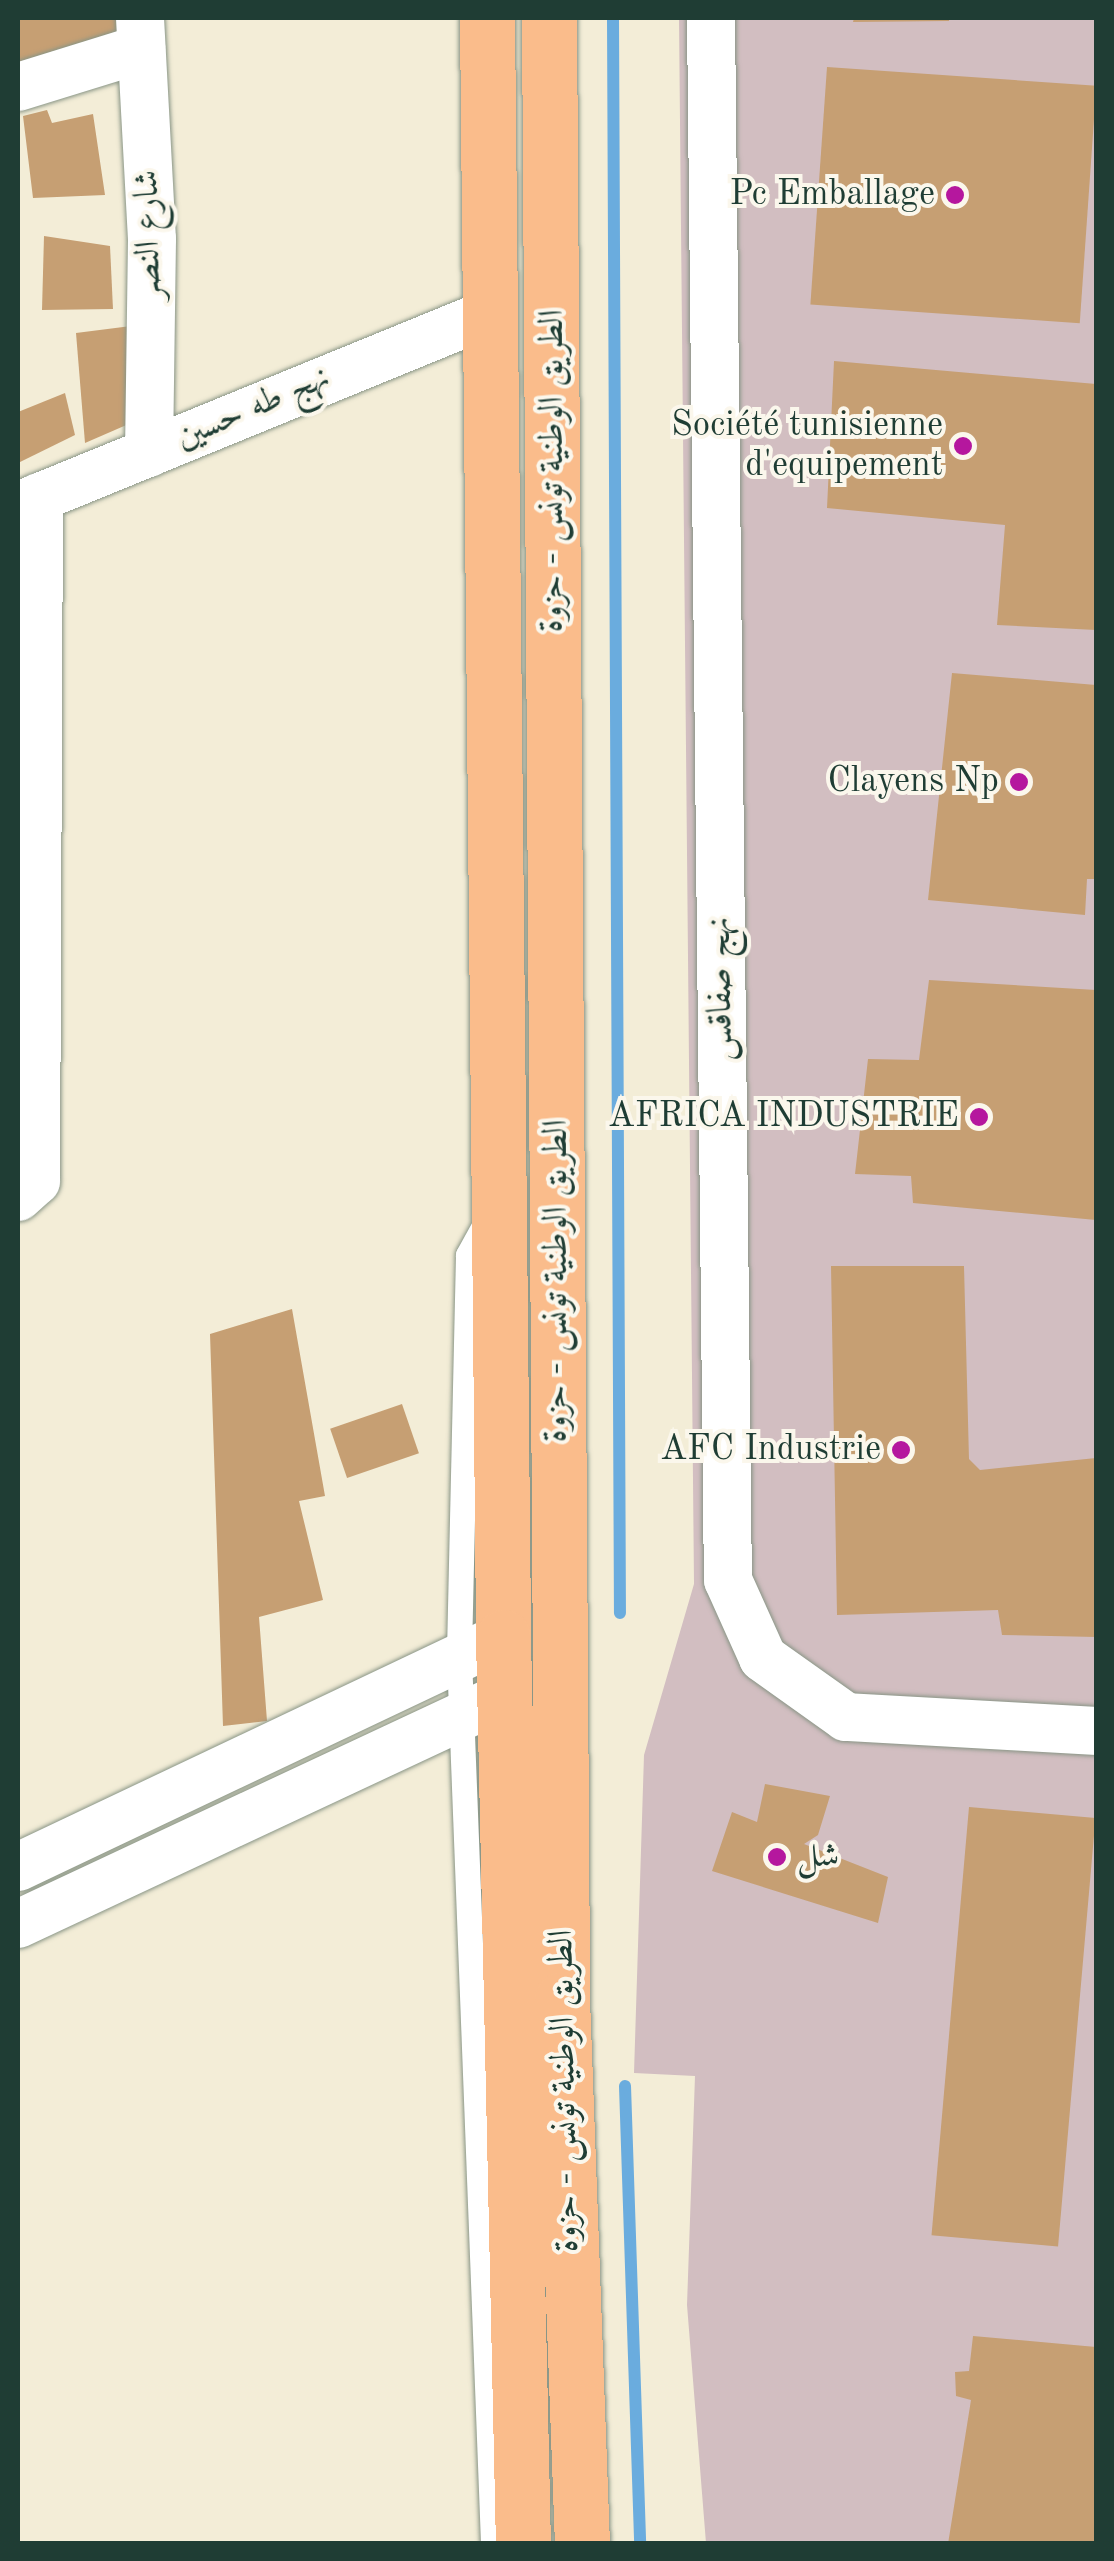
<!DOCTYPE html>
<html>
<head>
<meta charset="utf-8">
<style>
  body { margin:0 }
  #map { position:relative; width:1114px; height:2561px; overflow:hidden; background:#f3edd7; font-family:"Old Standard TT",Amiri,serif }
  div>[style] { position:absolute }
  .industrial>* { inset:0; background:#d2bec1 }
  .stream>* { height:12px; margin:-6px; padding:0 6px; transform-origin:6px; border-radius:6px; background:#6aacde }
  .building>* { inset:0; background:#c69f73; transform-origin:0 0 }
  .roads { filter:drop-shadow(0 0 2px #899586) drop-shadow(0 0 2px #899586) }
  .service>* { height:25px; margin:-12.5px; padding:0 12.5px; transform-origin:12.5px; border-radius:12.5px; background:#fff }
  .minor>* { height:48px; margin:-24px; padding:0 24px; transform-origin:24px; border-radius:24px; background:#fff }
  .primary>* { height:55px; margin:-27.5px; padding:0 27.5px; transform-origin:27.5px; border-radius:27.5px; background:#fabc8b }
  .dots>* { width:28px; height:28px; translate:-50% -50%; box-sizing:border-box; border:5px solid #fbf7ec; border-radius:50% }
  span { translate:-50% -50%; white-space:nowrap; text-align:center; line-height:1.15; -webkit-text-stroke:8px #fbf7ec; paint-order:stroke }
  .poi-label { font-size:35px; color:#1f3d34 }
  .right { translate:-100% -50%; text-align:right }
  .left { translate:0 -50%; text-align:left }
  .street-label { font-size:35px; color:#1f3d34 }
  .frame { position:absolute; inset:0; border:20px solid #1f3d34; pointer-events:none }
</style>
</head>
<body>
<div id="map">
  <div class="industrial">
    <div style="clip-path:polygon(679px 18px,1096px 18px,1096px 2543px,706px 2543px,687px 2305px,695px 2076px,634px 2073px,644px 1755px,694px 1584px)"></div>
  </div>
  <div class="stream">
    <div style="left:613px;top:18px;width:1595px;rotate:89.75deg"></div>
    <div style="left:625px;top:2086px;width:458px;rotate:88.1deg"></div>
  </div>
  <div class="building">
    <div style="clip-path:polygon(18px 18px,123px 18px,122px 35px,18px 62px)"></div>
    <div style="clip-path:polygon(854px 18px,949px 18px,949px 21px,853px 22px)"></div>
    <div style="left:827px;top:67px;width:270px;height:238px;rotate:4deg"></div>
    <div style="clip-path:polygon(47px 110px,52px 123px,93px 114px,105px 195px,33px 198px,23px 116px)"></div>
    <div style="clip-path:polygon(44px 236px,110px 246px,113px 309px,42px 310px)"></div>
    <div style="clip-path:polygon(139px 325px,131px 423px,85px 443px,76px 333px)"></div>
    <div style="clip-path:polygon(834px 361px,1096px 384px,1096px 630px,997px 625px,1005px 525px,827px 508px)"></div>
    <div style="clip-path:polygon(65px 393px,75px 435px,18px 463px,18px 412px)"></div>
    <div style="clip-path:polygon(952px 673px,1096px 685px,1096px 879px,1087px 879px,1085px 915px,928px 900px)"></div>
    <div style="clip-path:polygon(929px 980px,1096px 990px,1096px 1220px,913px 1203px,911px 1176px,855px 1174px,868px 1059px,919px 1060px)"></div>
    <div style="clip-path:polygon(831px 1266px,964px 1266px,969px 1459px,980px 1470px,1096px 1458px,1096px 1637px,1002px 1635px,998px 1610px,837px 1615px)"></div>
    <div style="clip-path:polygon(292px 1309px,325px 1496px,299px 1501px,323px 1600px,259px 1617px,267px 1721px,223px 1726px,210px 1334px)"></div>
    <div style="left:402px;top:1404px;width:52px;height:76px;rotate:71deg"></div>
    <div style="clip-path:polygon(765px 1784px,830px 1796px,818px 1835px,804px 1844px,888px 1877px,878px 1923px,712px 1871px,732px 1812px,757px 1822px)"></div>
    <div style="left:969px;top:1807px;width:127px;height:430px;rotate:5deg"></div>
    <div style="clip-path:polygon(973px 2336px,1096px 2347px,1096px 2544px,948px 2544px,971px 2400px,956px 2396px,955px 2372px,969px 2371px)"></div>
  </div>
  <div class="roads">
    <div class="service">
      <div style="left:490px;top:1215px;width:46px;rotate:118.8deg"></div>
      <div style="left:468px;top:1255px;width:402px;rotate:91.3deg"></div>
      <div style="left:459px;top:1657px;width:888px;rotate:87.8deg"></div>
    </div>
    <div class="minor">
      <div style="left:140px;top:18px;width:221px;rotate:86.9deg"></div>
      <div style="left:152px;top:239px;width:214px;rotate:90.8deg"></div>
      <div style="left:711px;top:18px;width:1562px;rotate:89.38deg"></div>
      <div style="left:728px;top:1580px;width:85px;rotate:65.8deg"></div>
      <div style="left:763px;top:1658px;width:102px;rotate:35.4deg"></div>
      <div style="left:846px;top:1717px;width:250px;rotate:3.2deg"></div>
      <div style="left:18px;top:87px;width:129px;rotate:-17.2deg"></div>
      <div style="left:18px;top:506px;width:510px;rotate:-22.24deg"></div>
      <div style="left:18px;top:1197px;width:24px;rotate:-42deg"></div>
      <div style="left:36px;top:1181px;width:684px;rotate:-89.75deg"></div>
      <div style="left:18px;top:1867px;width:537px;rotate:-25.37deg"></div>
      <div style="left:18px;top:1924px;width:538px;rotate:-25.09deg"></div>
    </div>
    <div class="primary">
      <div style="left:487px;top:18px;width:1619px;rotate:89.43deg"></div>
      <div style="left:503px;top:1637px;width:907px;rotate:88.74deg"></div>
      <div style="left:549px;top:18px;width:1981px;rotate:89.62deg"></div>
      <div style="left:562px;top:1999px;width:545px;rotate:87.9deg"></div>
    </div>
  </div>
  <div class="dots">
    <div style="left:955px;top:195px;background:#b5179e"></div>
    <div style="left:963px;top:446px;background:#b5179e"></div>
    <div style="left:1019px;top:782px;background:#b5179e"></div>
    <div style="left:979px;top:1117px;background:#b5179e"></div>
    <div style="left:901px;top:1450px;background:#b5179e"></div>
    <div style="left:777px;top:1857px;background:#b5179e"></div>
  </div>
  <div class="poi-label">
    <span class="right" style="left:935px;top:195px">Pc Emballage</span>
    <span class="right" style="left:943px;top:446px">Société tunisienne<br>d'equipement</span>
    <span class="right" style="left:999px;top:782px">Clayens Np</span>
    <span class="right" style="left:959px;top:1117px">AFRICA INDUSTRIE</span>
    <span class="right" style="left:881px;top:1450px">AFC Industrie</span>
    <span class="left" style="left:797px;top:1857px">شل</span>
  </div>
  <div class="street-label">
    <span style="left:149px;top:235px;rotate:-91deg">شارع النصر</span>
    <span style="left:253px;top:408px;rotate:-23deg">نهج طه حسين</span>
    <span style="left:553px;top:471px;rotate:-90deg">الطريق الوطنية تونس - حزوة</span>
    <span style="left:721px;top:989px;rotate:-91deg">نهج صفاقس</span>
    <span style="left:557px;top:1281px;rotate:-90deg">الطريق الوطنية تونس - حزوة</span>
    <span style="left:565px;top:2091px;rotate:-91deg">الطريق الوطنية تونس - حزوة</span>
  </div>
  <div class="frame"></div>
</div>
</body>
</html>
